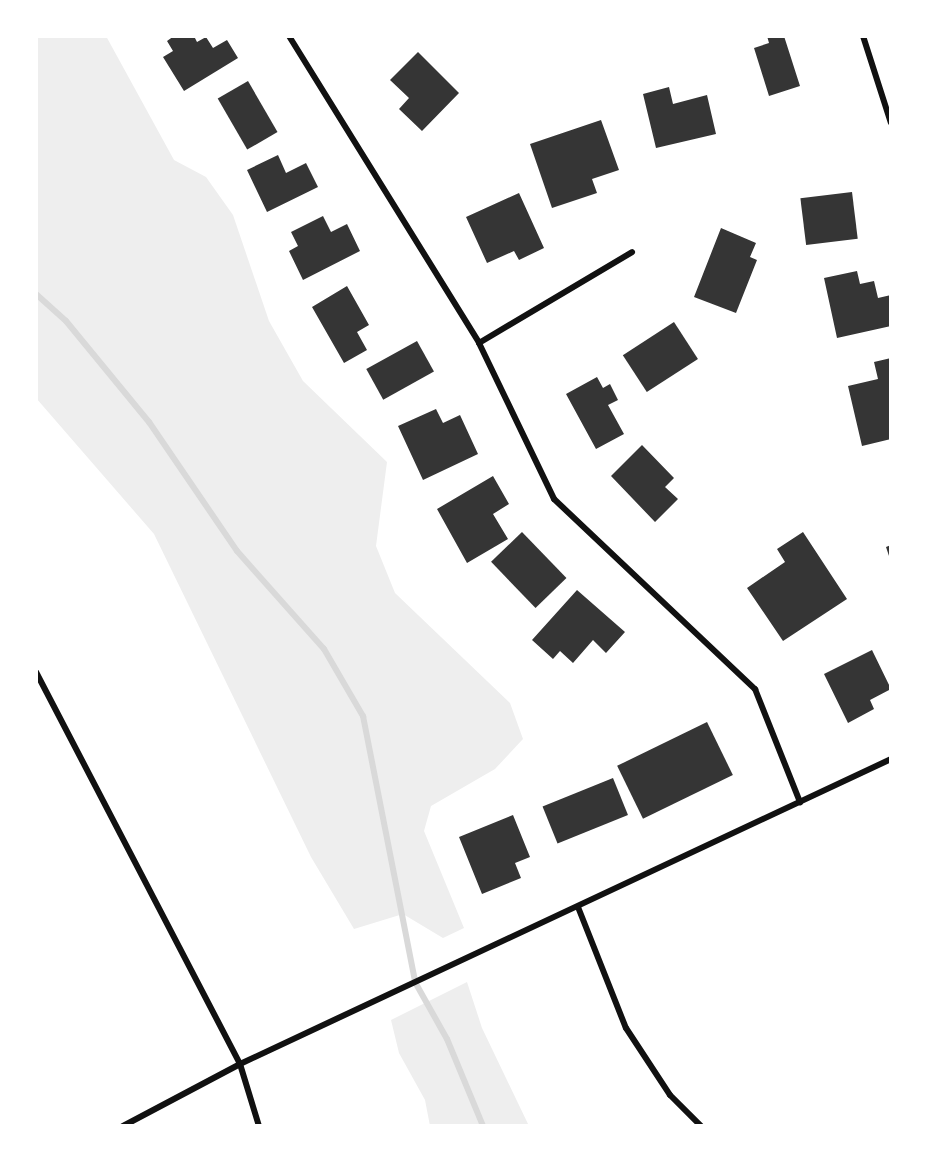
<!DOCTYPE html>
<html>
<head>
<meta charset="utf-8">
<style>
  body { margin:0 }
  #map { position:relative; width:927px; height:1162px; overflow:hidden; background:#fff; font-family:Rubik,sans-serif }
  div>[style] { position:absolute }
  .green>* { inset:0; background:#eee }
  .stream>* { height:6px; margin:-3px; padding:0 3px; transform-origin:3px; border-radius:3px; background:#d9d9d9 }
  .building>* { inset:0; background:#353535; transform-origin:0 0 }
  .minor>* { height:6px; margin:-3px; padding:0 3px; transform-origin:3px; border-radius:3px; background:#111 }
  span { translate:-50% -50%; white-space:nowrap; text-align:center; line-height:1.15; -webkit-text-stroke:4.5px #fff; paint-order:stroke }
  .frame { position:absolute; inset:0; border:38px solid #fff; pointer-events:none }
</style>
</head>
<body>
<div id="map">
  <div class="green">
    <div style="clip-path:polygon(36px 36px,106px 36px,174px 160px,206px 177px,233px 215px,269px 321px,303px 381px,387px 462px,376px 546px,395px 593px,510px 703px,523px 739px,495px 769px,431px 806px,424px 831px,464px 928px,443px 938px,403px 914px,354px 929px,311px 857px,154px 534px,36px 398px)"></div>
    <div style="clip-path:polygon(467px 982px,482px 1028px,529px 1126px,430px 1126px,425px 1100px,399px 1053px,391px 1020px)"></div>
  </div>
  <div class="stream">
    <div style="left:36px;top:294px;width:40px;rotate:42deg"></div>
    <div style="left:66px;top:321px;width:131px;rotate:50.6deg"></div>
    <div style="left:149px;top:422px;width:156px;rotate:55.7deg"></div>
    <div style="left:237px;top:551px;width:131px;rotate:48.4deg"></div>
    <div style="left:324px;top:649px;width:78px;rotate:59.8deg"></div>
    <div style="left:363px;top:716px;width:271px;rotate:78.9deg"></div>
    <div style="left:415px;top:982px;width:65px;rotate:60.7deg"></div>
    <div style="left:447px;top:1039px;width:94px;rotate:67.5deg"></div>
  </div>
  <div class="building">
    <div style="clip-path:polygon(174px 36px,194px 36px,197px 42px,206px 37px,213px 48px,227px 40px,238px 58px,184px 91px,163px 57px,173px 51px,167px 41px)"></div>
    <div style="clip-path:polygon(767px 36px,784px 36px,800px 86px,769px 96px,754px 48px,769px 43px)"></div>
    <div style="clip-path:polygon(418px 52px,459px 93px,422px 131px,399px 109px,409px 98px,390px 80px)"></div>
    <div style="left:248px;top:81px;width:59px;height:35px;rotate:60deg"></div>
    <div style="clip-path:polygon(669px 87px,673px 104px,707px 95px,716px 134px,656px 148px,643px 94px)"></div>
    <div style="clip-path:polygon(601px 120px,619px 170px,592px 179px,597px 193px,552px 208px,530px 144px)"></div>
    <div style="clip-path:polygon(278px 155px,286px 173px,306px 163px,318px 187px,267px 212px,247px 170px)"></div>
    <div style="left:852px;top:192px;width:47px;height:52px;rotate:83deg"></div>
    <div style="clip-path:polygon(519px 193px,544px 248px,519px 260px,514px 251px,487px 263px,466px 217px)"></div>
    <div style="clip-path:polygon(323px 216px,331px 232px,347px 224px,360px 251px,303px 280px,289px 251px,298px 246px,291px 232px)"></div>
    <div style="clip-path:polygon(721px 228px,756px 243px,750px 257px,757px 260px,736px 313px,694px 297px)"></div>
    <div style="clip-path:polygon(857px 271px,860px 284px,874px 281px,878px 298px,891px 295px,891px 326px,837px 338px,824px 278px)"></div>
    <div style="clip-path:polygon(347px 286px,369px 325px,357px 332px,367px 350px,344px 363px,312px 307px)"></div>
    <div style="left:674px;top:322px;width:44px;height:61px;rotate:57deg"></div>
    <div style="left:417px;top:341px;width:35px;height:58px;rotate:61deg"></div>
    <div style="clip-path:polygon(891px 358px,891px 439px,862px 446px,848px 386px,878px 379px,874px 362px)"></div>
    <div style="clip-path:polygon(597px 377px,603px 388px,610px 384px,618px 400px,608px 405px,624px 434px,596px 449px,566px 394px)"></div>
    <div style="clip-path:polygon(436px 409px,443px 423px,460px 415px,478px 454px,423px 480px,398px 426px)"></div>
    <div style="clip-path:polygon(642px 445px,674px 478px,665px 487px,678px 499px,655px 522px,611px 476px)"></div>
    <div style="clip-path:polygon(493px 476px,509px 504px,493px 514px,508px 539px,467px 563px,437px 509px)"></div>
    <div style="left:522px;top:532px;width:64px;height:43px;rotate:46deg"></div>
    <div style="clip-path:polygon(803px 532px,847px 599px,783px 641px,747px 588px,785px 562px,777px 549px)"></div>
    <div style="clip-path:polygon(891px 545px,891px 562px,886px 547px)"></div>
    <div style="clip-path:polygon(577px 590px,625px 632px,606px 653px,593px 640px,573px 663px,560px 651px,553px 659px,532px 640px)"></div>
    <div style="clip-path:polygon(872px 650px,891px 689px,870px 700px,874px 709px,848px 723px,824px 674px)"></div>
    <div style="left:707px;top:722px;width:59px;height:100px;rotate:64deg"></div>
    <div style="left:613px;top:778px;width:40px;height:76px;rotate:68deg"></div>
    <div style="clip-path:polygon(513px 815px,530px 857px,515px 863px,521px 878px,482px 894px,459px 837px)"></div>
  </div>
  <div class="minor">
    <div style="left:289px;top:36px;width:361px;rotate:58.2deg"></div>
    <div style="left:479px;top:343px;width:173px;rotate:64.3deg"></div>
    <div style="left:554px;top:499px;width:277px;rotate:43.4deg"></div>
    <div style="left:755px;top:689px;width:122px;rotate:68.3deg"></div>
    <div style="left:863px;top:36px;width:91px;rotate:72.2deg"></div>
    <div style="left:479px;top:343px;width:178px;rotate:-30.7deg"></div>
    <div style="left:36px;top:672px;width:442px;rotate:62.5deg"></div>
    <div style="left:240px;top:1064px;width:65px;rotate:73deg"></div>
    <div style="left:578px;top:907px;width:130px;rotate:68.4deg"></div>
    <div style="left:626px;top:1028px;width:80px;rotate:56.7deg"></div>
    <div style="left:670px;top:1095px;width:44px;rotate:45deg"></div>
    <div style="left:123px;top:1126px;width:132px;rotate:-27.9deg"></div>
    <div style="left:240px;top:1064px;width:719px;rotate:-25.1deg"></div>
  </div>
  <div class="frame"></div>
</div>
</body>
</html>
